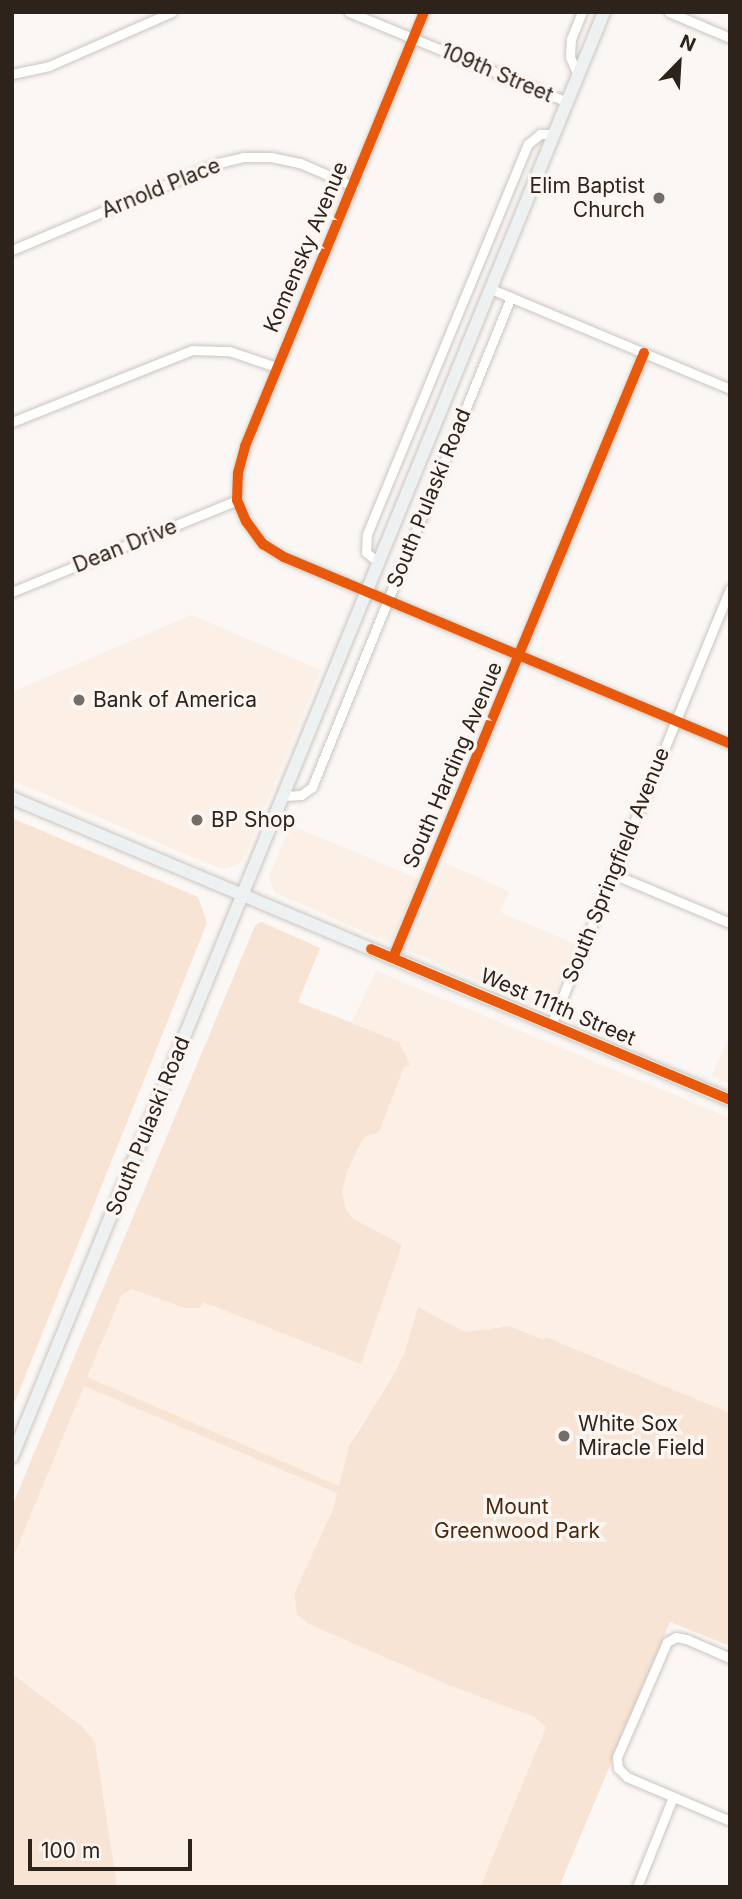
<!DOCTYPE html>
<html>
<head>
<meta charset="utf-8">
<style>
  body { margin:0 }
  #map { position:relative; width:742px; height:1899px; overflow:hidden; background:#faf7f4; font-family:Inter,sans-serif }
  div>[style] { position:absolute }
  .built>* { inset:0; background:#fcefe5 }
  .green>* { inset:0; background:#f8e4d4 }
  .roads { filter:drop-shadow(0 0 2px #cbc5c0) drop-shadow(0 0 2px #cbc5c0) }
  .street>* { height:9px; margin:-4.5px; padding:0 4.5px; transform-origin:4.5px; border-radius:4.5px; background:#fefefd }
  .secondary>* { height:12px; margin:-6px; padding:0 6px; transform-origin:6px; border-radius:6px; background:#eef1f2 }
  .cycleway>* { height:10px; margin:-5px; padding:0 5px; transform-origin:5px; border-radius:5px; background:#e8590c }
  .dots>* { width:19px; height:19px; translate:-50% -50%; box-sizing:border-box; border:4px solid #fcf6f2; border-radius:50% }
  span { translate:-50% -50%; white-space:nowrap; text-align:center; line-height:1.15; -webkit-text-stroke:7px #fcf6f2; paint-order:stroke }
  .street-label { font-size:21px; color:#2d231b }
  .poi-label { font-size:21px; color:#2d231b }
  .right { translate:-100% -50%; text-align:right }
  .left { translate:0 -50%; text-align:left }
  .park-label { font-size:21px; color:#4a2a0c }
  .frame { position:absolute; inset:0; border:14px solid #2d231b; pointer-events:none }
  .north { position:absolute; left:644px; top:28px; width:70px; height:70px; -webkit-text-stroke:5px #fcf6f2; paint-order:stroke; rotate:24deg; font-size:19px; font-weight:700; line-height:28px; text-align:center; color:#2d231b }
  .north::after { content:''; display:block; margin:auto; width:24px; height:32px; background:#2d231b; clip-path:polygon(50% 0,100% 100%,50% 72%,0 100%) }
  .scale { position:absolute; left:28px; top:1839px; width:164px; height:32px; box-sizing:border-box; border:4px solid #2d231b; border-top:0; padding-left:9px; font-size:21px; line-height:24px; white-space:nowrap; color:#2d231b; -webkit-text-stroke:5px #fcf6f2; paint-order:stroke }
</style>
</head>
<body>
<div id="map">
  <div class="built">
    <div style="clip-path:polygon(191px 615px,321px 670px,243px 861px,228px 869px,218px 868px,12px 780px,12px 692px)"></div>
    <div style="clip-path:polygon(290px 825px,419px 879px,391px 944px,274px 892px,269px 877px)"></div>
    <div style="clip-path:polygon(445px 863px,509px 891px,500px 912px,575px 944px,548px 1011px,407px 950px)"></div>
    <div style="clip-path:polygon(261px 922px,320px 948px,298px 1002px,352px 1022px,376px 971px,730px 1118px,730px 1413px,547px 1337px,545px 1340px,510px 1326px,465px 1332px,418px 1308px,404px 1354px,393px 1376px,356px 1433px,333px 1509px,294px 1594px,294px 1602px,302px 1619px,309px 1624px,448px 1685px,534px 1717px,546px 1727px,480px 1887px,12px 1887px,12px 1506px,255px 926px)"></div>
    <div style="clip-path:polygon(730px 1034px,730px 1084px,712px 1076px)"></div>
  </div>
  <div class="green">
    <div style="clip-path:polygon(12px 818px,198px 897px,207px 923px,12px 1409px)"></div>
    <div style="clip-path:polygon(261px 922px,320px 948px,298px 1002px,399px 1042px,410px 1065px,404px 1067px,379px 1132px,365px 1137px,360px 1144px,347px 1172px,342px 1192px,346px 1210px,352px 1218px,402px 1245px,361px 1364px,203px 1302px,199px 1308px,185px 1308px,132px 1289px,122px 1294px,87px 1377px,339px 1486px,349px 1446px,393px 1376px,404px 1354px,418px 1307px,465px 1332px,510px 1326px,544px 1340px,546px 1337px,730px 1413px,730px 1646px,670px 1622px,559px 1887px,480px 1887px,546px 1727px,534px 1717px,448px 1685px,309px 1624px,297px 1614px,294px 1594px,333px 1509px,337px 1493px,84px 1386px,12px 1560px,12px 1506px,255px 926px)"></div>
    <div style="clip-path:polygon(12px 1674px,83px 1727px,95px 1743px,117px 1887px,12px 1887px)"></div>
  </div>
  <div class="roads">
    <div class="street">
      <div style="left:349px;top:12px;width:236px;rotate:22.4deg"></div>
      <div style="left:424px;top:12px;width:470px;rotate:112.4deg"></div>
      <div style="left:245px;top:447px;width:27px;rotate:105deg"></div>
      <div style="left:238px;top:473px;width:27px;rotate:92deg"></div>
      <div style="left:237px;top:500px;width:23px;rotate:67deg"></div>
      <div style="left:246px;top:521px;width:29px;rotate:54deg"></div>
      <div style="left:263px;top:544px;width:25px;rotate:32deg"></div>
      <div style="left:284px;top:557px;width:484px;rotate:22.7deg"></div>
      <div style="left:669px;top:12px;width:66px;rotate:23.1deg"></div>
      <div style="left:12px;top:74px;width:38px;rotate:-12deg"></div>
      <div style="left:49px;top:66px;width:134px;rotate:-23.7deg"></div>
      <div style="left:578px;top:75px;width:20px;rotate:-114deg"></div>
      <div style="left:570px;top:57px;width:18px;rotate:-87deg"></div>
      <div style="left:571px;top:39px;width:29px;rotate:-68deg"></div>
      <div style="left:12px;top:250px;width:224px;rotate:-22.9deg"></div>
      <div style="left:218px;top:163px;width:27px;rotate:-13deg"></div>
      <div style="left:244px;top:157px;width:27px"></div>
      <div style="left:271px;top:157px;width:30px;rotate:12deg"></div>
      <div style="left:300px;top:163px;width:58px;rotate:23.5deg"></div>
      <div style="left:491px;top:289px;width:259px;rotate:22.7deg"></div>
      <div style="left:12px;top:422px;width:194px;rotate:-21.8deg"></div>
      <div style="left:192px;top:350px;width:37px;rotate:2deg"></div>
      <div style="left:229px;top:351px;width:50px;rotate:18.8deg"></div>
      <div style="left:379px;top:563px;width:17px;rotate:-140deg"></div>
      <div style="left:366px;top:552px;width:18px;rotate:-87deg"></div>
      <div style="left:367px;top:534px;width:422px;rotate:-67.6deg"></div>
      <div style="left:528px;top:144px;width:16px;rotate:-40deg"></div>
      <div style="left:540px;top:134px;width:14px"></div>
      <div style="left:12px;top:592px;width:243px;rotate:-22.2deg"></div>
      <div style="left:284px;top:796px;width:17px;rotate:-3deg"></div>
      <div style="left:301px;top:795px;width:14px;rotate:-36deg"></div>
      <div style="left:312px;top:787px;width:529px;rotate:-67.9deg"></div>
      <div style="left:613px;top:874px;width:127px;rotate:22.7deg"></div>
      <div style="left:393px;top:958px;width:655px;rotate:-67.47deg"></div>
      <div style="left:551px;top:1025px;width:471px;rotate:-67.7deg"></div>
      <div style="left:730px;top:1658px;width:48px;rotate:-156.6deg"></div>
      <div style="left:686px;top:1639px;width:10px;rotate:-169deg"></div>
      <div style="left:676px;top:1637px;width:10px;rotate:151deg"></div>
      <div style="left:667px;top:1642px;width:125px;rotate:113.5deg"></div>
      <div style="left:617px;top:1757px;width:11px;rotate:85deg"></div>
      <div style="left:618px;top:1768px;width:13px;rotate:45deg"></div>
      <div style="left:627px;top:1777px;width:112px;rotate:23.1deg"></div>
      <div style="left:637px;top:1887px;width:97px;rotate:-68.2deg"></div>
    </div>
    <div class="secondary">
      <div style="left:12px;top:798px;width:779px;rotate:22.81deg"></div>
      <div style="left:12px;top:1457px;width:1562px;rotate:-67.72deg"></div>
    </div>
  </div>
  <div class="cycleway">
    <div style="left:424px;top:12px;width:470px;rotate:112.4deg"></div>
    <div style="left:245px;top:447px;width:27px;rotate:105deg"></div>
    <div style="left:238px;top:473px;width:27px;rotate:92deg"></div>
    <div style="left:237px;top:500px;width:23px;rotate:67deg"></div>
    <div style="left:246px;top:521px;width:29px;rotate:54deg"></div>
    <div style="left:263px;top:544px;width:25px;rotate:32deg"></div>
    <div style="left:284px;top:557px;width:484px;rotate:22.7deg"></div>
    <div style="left:371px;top:949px;width:389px;rotate:22.8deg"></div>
    <div style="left:393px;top:958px;width:655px;rotate:-67.47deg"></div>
  </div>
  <div class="dots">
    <div style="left:659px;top:198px;background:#756d67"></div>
    <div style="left:79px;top:700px;background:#756d67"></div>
    <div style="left:197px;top:820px;background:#756d67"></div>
    <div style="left:564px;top:1436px;background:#756d67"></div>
  </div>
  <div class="street-label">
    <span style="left:497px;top:73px;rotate:23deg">109th Street</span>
    <span style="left:161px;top:188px;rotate:-22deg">Arnold Place</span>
    <span style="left:306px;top:247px;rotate:-67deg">Komensky Avenue</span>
    <span style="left:429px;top:498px;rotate:-68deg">South Pulaski Road</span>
    <span style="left:125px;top:546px;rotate:-22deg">Dean Drive</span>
    <span style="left:453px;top:765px;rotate:-67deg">South Harding Avenue</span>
    <span style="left:616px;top:865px;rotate:-68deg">South Springfield Avenue</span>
    <span style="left:558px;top:1007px;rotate:23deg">West 111th Street</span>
    <span style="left:148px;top:1126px;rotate:-68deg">South Pulaski Road</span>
  </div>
  <div class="poi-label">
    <span class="right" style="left:645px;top:198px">Elim Baptist<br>Church</span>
    <span class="left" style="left:93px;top:700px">Bank of America</span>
    <span class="left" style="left:211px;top:820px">BP Shop</span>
    <span class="left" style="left:578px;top:1436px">White Sox<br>Miracle Field</span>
  </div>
  <div class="park-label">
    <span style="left:517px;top:1519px">Mount<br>Greenwood Park</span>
  </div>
  <div class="frame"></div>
  <div class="north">N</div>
  <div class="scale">100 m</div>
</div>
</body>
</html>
